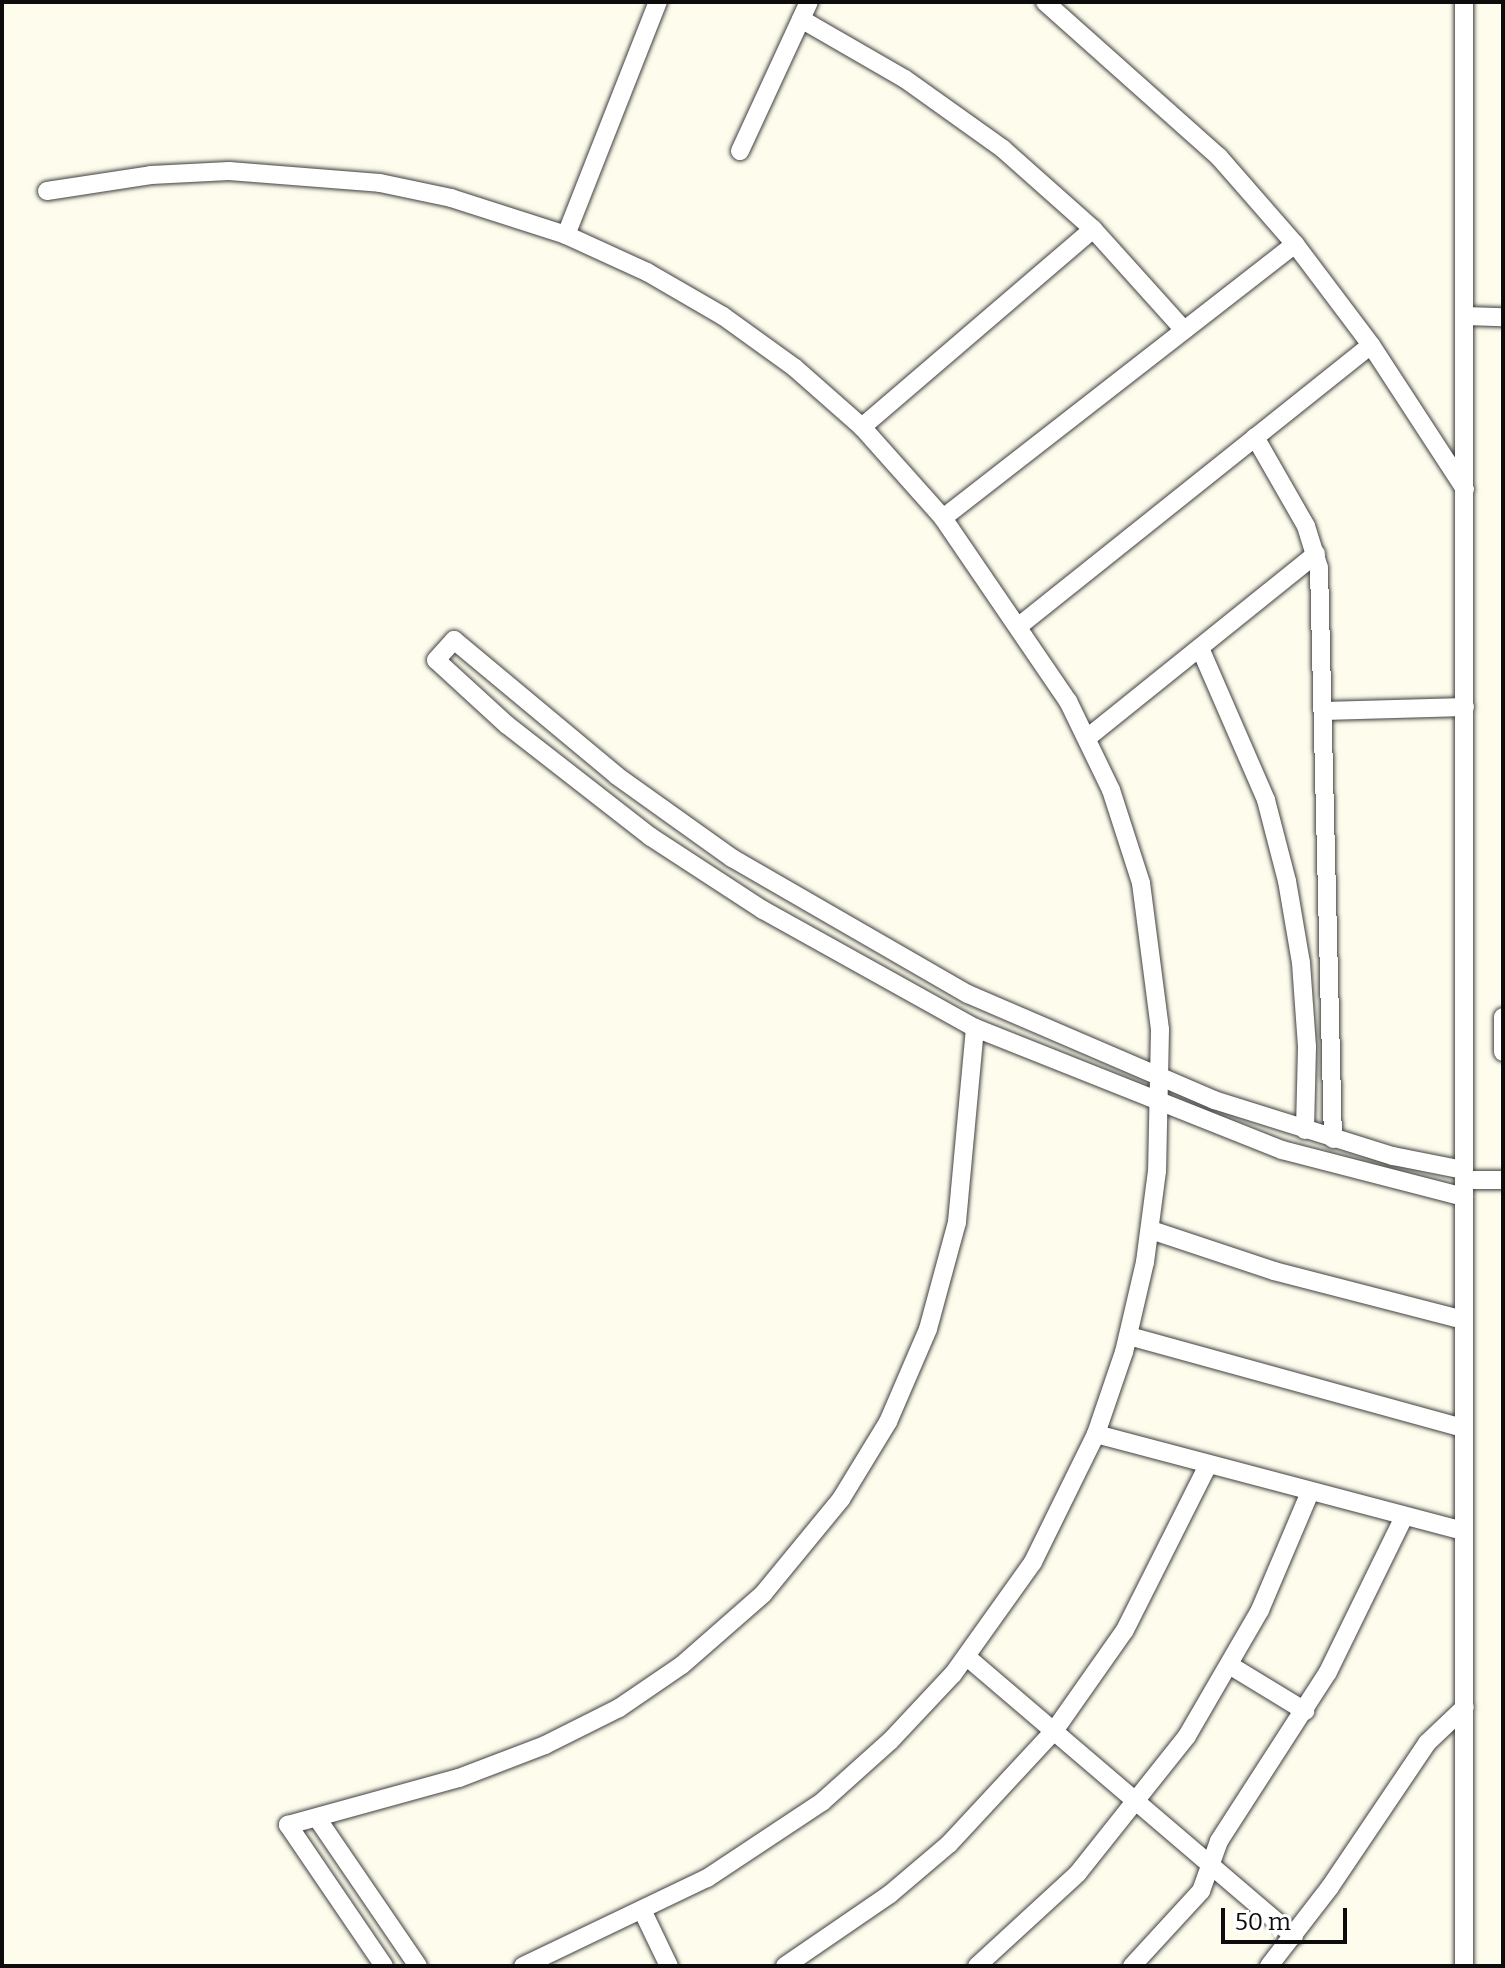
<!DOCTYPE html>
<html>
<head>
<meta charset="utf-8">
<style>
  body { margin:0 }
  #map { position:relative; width:1505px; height:1968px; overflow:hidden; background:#fefcec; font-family:Bitter,serif }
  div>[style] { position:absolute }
  .roads { filter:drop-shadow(0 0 2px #3f3f3f) drop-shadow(0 0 2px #3f3f3f) }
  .minor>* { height:18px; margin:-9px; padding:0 9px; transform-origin:9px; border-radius:9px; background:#fff }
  span { translate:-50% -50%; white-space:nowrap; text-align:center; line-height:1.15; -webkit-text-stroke:8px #fff; paint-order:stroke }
  .frame { position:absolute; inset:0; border:4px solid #0c0c0c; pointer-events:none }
  .scale { position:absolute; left:1221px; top:1908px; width:126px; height:36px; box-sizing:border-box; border:4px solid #0c0c0c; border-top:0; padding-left:10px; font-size:24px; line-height:28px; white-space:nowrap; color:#0c0c0c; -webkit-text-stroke:6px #fff; paint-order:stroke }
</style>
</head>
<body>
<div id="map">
  <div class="roads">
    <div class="minor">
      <div style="left:1045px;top:2px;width:233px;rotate:41.7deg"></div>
      <div style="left:1219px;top:157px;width:116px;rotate:48.9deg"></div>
      <div style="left:1295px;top:244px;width:126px;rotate:53deg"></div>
      <div style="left:1371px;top:345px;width:172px;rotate:56.9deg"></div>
      <div style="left:801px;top:19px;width:120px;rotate:30deg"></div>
      <div style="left:905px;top:79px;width:120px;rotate:35.5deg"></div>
      <div style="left:1003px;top:149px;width:120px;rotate:41.6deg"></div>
      <div style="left:1093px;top:229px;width:136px;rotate:48deg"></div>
      <div style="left:740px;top:151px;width:164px;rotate:-65.2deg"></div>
      <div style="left:47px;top:191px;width:105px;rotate:-8.7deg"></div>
      <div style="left:151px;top:175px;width:78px;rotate:-2.9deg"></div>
      <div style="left:229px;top:171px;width:151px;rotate:4.5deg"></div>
      <div style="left:380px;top:183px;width:73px;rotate:11.9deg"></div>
      <div style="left:451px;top:198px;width:121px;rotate:17.8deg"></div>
      <div style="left:566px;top:235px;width:89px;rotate:24.6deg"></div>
      <div style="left:647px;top:272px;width:88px;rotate:30.1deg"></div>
      <div style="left:723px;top:316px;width:89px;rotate:35.8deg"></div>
      <div style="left:795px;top:368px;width:89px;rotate:41.4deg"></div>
      <div style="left:862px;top:427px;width:122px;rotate:48.3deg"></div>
      <div style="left:943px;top:518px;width:222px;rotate:55.7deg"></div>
      <div style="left:1068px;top:701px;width:99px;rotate:64.2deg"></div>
      <div style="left:1111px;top:790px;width:98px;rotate:72.1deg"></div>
      <div style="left:1141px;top:883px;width:148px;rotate:82.6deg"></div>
      <div style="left:1160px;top:1030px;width:141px;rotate:91.2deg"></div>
      <div style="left:1157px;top:1171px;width:92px;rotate:97.5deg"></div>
      <div style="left:1145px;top:1262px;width:92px;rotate:103.1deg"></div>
      <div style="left:1124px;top:1352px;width:87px;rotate:108.9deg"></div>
      <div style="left:1096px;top:1434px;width:143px;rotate:116.2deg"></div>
      <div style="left:1033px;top:1562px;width:138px;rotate:125.5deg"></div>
      <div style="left:953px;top:1674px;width:92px;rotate:133.2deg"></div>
      <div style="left:890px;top:1741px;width:91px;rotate:138.1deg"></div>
      <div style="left:822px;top:1802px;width:138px;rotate:146.5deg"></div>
      <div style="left:707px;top:1878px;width:204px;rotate:154.4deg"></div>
      <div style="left:566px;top:235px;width:251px;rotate:-68.5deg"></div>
      <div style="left:1465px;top:316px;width:38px;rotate:2deg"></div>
      <div style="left:862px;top:427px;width:304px;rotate:-40.6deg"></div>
      <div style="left:1255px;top:437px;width:103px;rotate:60.2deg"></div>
      <div style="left:1306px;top:526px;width:44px;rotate:72.8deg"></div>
      <div style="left:1319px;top:568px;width:571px;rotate:88.6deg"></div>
      <div style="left:943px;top:518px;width:446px;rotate:-37.9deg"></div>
      <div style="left:1019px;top:626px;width:450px;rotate:-38.6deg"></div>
      <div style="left:1200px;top:648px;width:166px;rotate:66.5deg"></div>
      <div style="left:1266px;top:800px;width:84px;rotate:75.5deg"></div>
      <div style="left:1287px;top:881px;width:83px;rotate:80.3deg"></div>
      <div style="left:1301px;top:963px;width:84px;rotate:85.9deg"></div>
      <div style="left:1307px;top:1047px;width:83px;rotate:91.4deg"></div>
      <div style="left:1324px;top:711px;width:141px;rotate:-1.6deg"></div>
      <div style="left:1087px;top:738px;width:294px;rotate:-38.8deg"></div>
      <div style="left:1503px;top:1017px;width:35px;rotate:90deg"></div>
      <div style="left:1464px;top:1180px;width:39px"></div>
      <div style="left:1464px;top:1197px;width:188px;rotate:-165.5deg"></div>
      <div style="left:1282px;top:1150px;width:330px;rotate:-158.3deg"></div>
      <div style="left:975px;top:1028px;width:243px;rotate:-150.9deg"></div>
      <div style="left:763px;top:910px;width:134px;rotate:-146.9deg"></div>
      <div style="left:651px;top:837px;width:182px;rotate:-142.1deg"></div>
      <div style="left:507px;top:725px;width:96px;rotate:-137.5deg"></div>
      <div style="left:436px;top:660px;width:27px;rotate:-48deg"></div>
      <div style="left:454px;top:640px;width:212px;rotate:39.8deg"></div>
      <div style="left:617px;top:776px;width:141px;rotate:35.5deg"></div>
      <div style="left:732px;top:858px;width:272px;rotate:30deg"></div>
      <div style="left:968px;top:994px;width:268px;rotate:23.3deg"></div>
      <div style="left:1214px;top:1100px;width:188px;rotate:17.4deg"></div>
      <div style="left:1393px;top:1156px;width:72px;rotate:11.2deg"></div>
      <div style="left:1151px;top:1230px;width:130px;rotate:18.4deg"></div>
      <div style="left:1274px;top:1271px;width:195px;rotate:14.5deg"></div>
      <div style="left:1129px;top:1336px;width:346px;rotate:15.4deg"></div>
      <div style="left:1096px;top:1434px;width:380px;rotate:14.8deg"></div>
      <div style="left:967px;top:1657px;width:430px;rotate:40.5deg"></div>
      <div style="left:1231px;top:1666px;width:87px;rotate:31.3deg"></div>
      <div style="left:317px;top:1818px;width:179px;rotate:55.7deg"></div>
      <div style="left:643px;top:1912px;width:60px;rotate:64.3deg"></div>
      <div style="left:384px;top:1966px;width:171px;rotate:-124.2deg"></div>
      <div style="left:288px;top:1825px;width:177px;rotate:-15.4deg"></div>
      <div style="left:459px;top:1778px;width:92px;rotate:-21deg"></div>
      <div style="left:545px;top:1745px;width:83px;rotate:-26.6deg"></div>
      <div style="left:619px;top:1708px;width:76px;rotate:-34.3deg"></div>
      <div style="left:682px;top:1665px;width:108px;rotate:-41.2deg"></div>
      <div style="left:763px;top:1594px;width:123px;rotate:-50.6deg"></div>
      <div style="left:841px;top:1499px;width:90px;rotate:-58.6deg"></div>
      <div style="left:888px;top:1422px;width:101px;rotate:-66.7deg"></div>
      <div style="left:928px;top:1329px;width:111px;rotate:-74.8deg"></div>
      <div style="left:957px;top:1222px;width:195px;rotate:-84.7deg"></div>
      <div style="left:785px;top:1966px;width:127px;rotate:-34.4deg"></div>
      <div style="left:890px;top:1894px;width:77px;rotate:-40.3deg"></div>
      <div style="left:949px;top:1844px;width:154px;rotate:-47.1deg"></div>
      <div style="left:1054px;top:1731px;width:123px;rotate:-54.9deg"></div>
      <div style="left:1125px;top:1630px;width:185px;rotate:-63.3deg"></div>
      <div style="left:977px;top:1966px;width:137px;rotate:-42.6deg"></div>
      <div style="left:1078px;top:1873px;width:175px;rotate:-51.5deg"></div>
      <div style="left:1187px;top:1736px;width:146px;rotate:-59.9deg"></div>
      <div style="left:1260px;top:1610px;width:128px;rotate:-67deg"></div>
      <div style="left:1132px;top:1966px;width:102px;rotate:-47.4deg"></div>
      <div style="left:1201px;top:1891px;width:53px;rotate:-70.2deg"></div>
      <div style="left:1219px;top:1841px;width:201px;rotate:-57.2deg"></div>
      <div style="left:1328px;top:1672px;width:173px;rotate:-63.9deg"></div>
      <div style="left:1269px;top:1966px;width:100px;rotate:-52.3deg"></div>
      <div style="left:1330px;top:1887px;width:174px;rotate:-56deg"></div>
      <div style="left:1427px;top:1743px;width:52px;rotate:-43.5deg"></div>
      <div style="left:1464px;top:1966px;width:1964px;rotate:-90deg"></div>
    </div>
  </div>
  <div class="frame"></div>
  <div class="scale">50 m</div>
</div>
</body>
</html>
